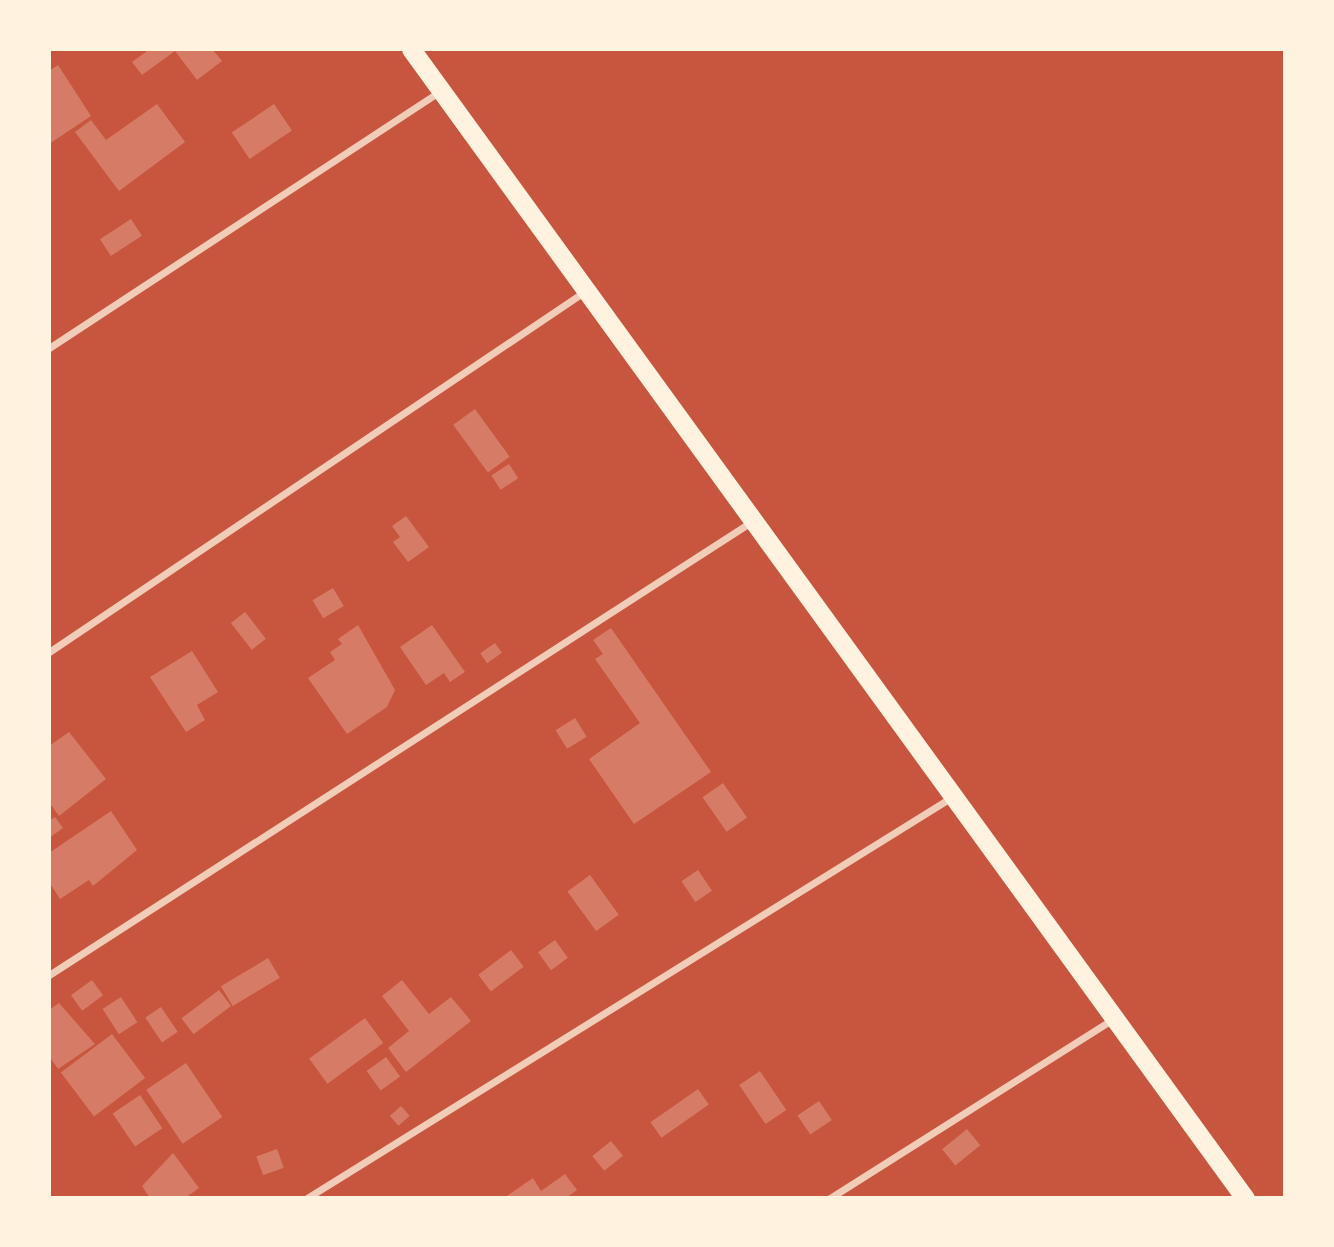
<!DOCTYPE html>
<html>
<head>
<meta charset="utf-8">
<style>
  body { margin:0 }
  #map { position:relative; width:1334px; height:1247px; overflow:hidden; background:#c8553d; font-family:"PT Sans Narrow",sans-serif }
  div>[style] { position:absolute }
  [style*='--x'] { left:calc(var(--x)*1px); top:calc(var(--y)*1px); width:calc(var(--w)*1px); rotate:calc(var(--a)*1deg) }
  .building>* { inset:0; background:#d67c66; transform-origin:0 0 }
  .minor>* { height:7px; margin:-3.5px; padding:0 3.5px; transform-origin:3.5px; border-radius:3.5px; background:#f1ccb7 }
  .trunk>* { height:19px; margin:-9.5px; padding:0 9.5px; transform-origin:9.5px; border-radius:9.5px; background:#fff3e0 }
  span { translate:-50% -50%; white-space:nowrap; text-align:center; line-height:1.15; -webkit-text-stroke:7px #fff3e0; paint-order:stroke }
  .frame { position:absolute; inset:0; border:51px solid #fff3e0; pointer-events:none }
</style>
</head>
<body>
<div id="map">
  <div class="building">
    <i style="clip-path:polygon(150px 49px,212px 49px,222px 61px,197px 80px,175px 51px,142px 75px,132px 62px)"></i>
    <i style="clip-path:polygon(58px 65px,91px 116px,49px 144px,49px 71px)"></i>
    <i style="clip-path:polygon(157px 104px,185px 142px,119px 191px,75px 132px,91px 120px,106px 140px)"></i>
    <i style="left:274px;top:104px;width:32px;height:51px;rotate:56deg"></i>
    <i style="left:131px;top:219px;width:20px;height:37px;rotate:57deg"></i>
    <i style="left:475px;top:409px;width:59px;height:27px;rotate:54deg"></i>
    <i style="left:509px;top:464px;width:17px;height:21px;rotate:57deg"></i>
    <i style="clip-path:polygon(406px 516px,429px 547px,408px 562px,393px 542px,400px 537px,392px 526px)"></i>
    <i style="left:333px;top:588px;width:21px;height:24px;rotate:59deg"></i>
    <i style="left:245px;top:612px;width:34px;height:18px;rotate:52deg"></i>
    <i style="clip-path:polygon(358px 625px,395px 690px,387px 707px,347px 734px,308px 678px,335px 660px,330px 652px,342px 644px,338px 639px)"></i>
    <i style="clip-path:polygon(432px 625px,465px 672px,450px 682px,444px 673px,426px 685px,400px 647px)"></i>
    <i style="clip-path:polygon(611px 628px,711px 772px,634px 824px,589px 759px,640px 723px,595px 659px,603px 654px,593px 640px)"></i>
    <i style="left:495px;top:643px;width:12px;height:18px;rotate:55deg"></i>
    <i style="clip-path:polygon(192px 651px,218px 692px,197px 705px,205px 720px,186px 732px,150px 677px)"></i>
    <i style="left:575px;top:718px;width:22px;height:23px;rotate:58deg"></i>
    <i style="clip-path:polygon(69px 732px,106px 779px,59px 816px,49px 802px,49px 746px)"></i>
    <i style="left:723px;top:783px;width:42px;height:25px;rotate:55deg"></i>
    <i style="clip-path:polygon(111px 811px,137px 850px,93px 886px,89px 880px,60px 899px,49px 882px,49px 853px)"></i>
    <i style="clip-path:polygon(55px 817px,63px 828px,49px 838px,49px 821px)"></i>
    <i style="left:698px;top:870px;width:25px;height:20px;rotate:56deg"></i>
    <i style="left:590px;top:875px;width:49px;height:28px;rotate:54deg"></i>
    <i style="left:555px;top:940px;width:22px;height:21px;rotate:54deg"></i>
    <i style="left:511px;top:950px;width:21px;height:41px;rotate:53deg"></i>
    <i style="left:268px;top:958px;width:23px;height:55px;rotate:59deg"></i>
    <i style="left:92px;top:980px;width:19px;height:26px;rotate:54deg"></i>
    <i style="clip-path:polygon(402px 980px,429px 1014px,451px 997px,471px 1021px,406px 1072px,388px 1048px,409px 1031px,382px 996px)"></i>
    <i style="left:219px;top:990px;width:20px;height:47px;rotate:53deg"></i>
    <i style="left:121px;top:997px;width:30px;height:22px;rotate:57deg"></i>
    <i style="clip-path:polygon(59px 1003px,95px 1044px,58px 1069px,49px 1056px,49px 1010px)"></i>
    <i style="left:161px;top:1007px;width:30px;height:19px;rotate:56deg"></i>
    <i style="left:365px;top:1018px;width:31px;height:69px;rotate:54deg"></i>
    <i style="left:112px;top:1034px;width:55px;height:64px;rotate:53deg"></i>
    <i style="left:386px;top:1057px;width:24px;height:24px;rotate:54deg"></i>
    <i style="left:186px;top:1063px;width:65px;height:48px;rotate:56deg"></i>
    <i style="left:760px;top:1071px;width:47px;height:25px;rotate:56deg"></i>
    <i style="left:698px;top:1089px;width:19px;height:58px;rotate:55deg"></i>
    <i style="left:140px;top:1095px;width:40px;height:33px;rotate:56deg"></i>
    <i style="left:819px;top:1101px;width:23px;height:26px;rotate:56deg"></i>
    <i style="left:401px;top:1106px;width:13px;height:15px;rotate:48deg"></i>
    <i style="left:967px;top:1129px;width:21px;height:32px;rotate:51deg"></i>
    <i style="left:611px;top:1141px;width:19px;height:24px;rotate:51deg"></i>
    <i style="left:277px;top:1149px;width:20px;height:22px;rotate:70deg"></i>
    <i style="clip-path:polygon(173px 1153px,199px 1188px,185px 1198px,150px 1198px,142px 1186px)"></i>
    <i style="clip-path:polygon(565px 1174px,577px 1190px,566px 1198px,504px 1198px,533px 1178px,541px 1191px)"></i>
  </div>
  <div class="minor">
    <i style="--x:49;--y:348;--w:468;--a:-33.3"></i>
    <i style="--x:49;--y:652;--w:645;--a:-33.94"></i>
    <i style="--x:49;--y:975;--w:835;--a:-32.83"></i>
    <i style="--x:307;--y:1198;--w:759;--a:-31.87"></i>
    <i style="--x:830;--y:1198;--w:333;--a:-32.3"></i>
  </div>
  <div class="trunk">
    <i style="--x:411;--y:49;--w:1420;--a:54.03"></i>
  </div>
  <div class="frame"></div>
</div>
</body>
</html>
